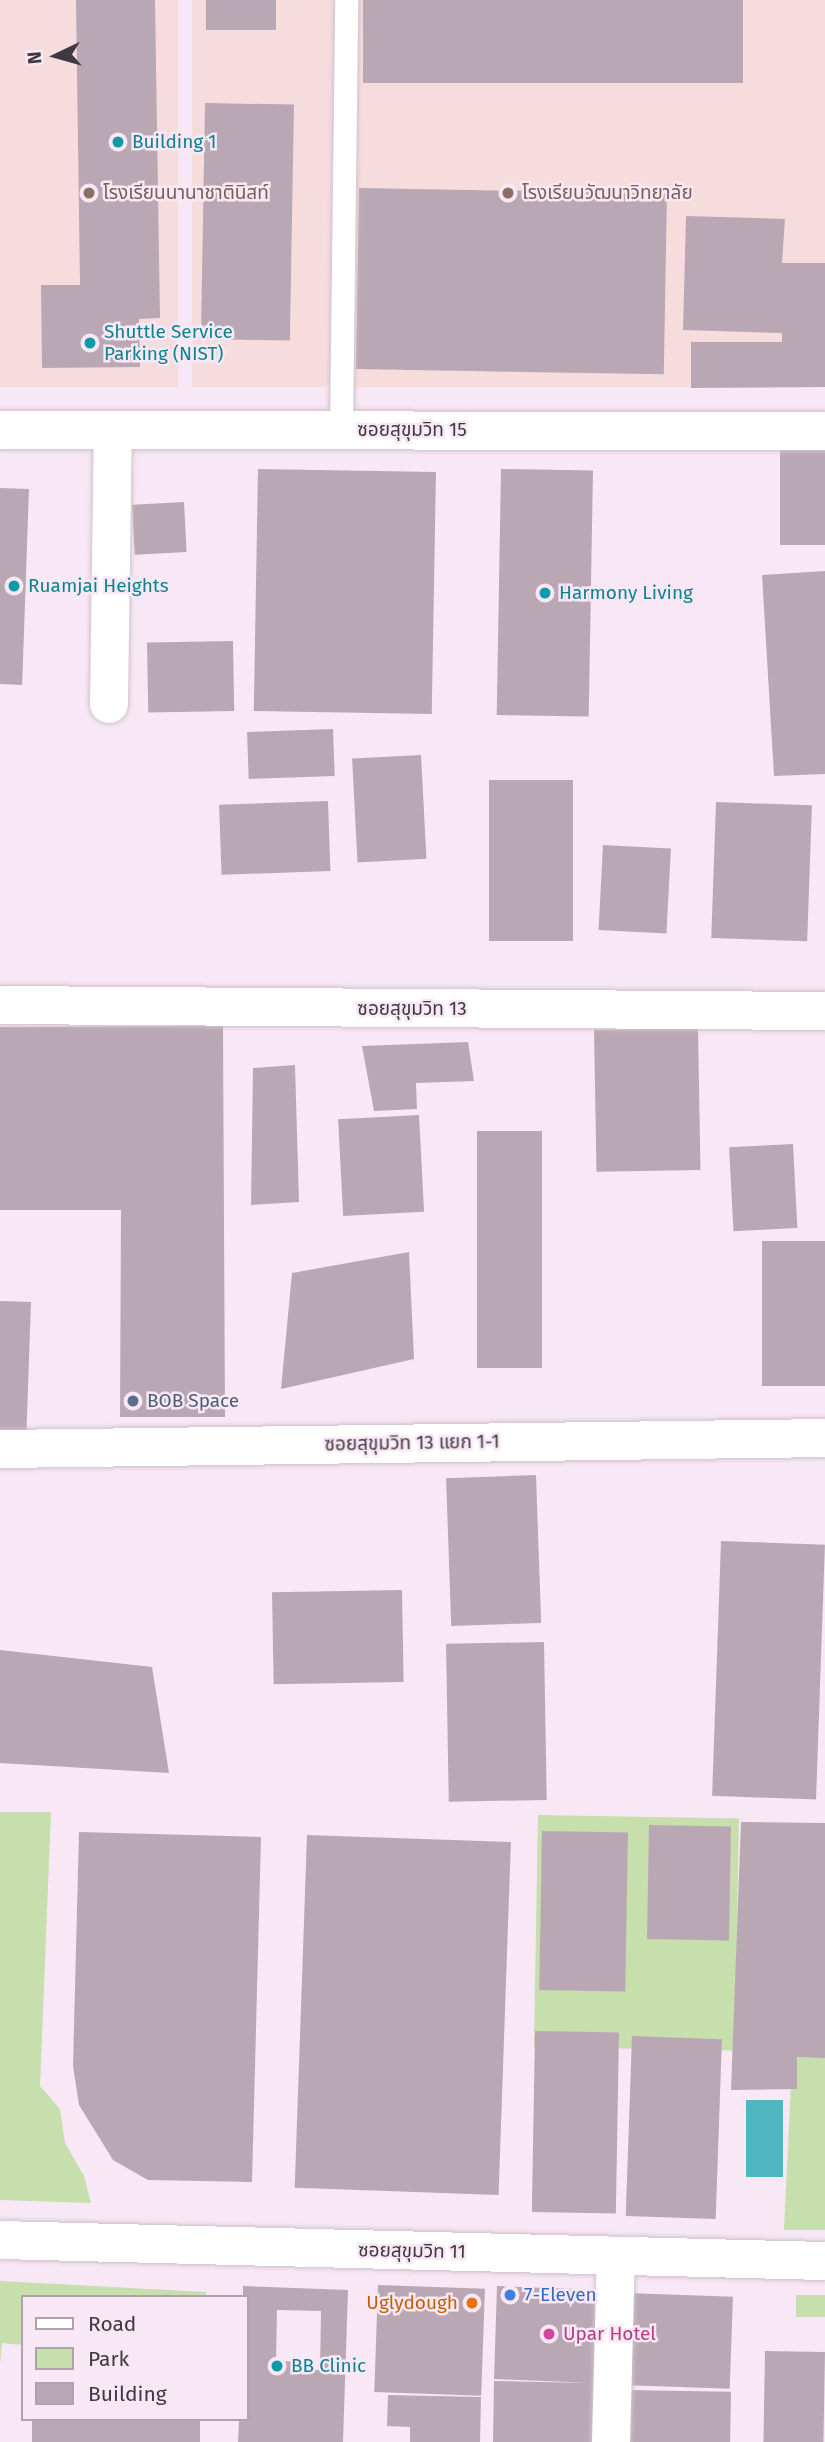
<!DOCTYPE html>
<html>
<head>
<meta charset="utf-8">
<style>
  body { margin:0 }
  #map { position:relative; width:825px; height:2442px; overflow:hidden; background:#f8e8f6; font-family:"Fira Sans","Noto Sans Thai",sans-serif }
  div>[style] { position:absolute }
  [style*='--x'] { left:calc(var(--x)*1px); top:calc(var(--y)*1px); width:calc(var(--w)*1px); rotate:calc(var(--a)*1deg) }
  .education>* { inset:0; background:#f7dcde; transform-origin:0 0 }
  .green>* { inset:0; background:#c7dead; transform-origin:0 0 }
  .water>* { inset:0; background:#4eb6c0; transform-origin:0 0 }
  .building>* { inset:0; background:#b9a8b4; transform-origin:0 0 }
  .roads { filter:drop-shadow(0 0 2px #d0c1ce) drop-shadow(0 0 2px #d0c1ce) }
  .lane>* { height:23px; margin:-11.5px; padding:0 11.5px; transform-origin:11.5px; border-radius:11.5px; background:#fff }
  .street>* { height:38px; margin:-19px; padding:0 19px; transform-origin:19px; border-radius:19px; background:#fff }
  .dots>* { width:19px; height:19px; translate:-50% -50%; box-sizing:border-box; border:4px solid #f8e8f6; border-radius:50% }
  span { translate:-50% -50%; white-space:nowrap; text-align:center; line-height:1.15; -webkit-text-stroke:5px #f8e8f6; paint-order:stroke }
  .culture-label { font-size:19px; color:#0d838f }
  .left { translate:0 -50%; text-align:left }
  .education-label { font-size:19px; color:#785e54 }
  .street-label { font-size:19px; color:#40393f }
  .service-label { font-size:19px; color:#4e5e75 }
  .shop-label { font-size:19px; color:#366cbe }
  .food-label { font-size:19px; color:#c56008 }
  .right { translate:-100% -50%; text-align:right }
  .hotel-label { font-size:19px; color:#b23c85 }
  .legend { position:absolute; left:21px; top:2295px; width:228px; height:126px; box-sizing:border-box; background:#f8e8f6; border:2px solid #aea2ad; margin:0; padding:9px 12px; list-style:none; font-size:21px; color:#40393f }
  .legend li { display:flex; align-items:center; gap:14px; height:35px }
  .legend b { width:35px; border:2px solid #aea2ad }
  .north { position:absolute; left:21px; top:21px; width:70px; height:70px; -webkit-text-stroke:5px #f8e8f6; paint-order:stroke; rotate:265deg; font-size:19px; font-weight:700; line-height:28px; text-align:center; color:#40393f }
  .north::after { content:''; display:block; margin:auto; width:24px; height:32px; background:#40393f; clip-path:polygon(50% 0,100% 100%,50% 72%,0 100%) }
</style>
</head>
<body>
<div id="map">
  <div class="education">
    <i style="left:0;top:0;width:178px;height:387px"></i>
    <i style="left:192px;top:0;width:633px;height:387px"></i>
  </div>
  <div class="green">
    <i style="clip-path:polygon(0 1812px,51px 1812px,40px 2086px,60px 2109px,65px 2143px,84px 2176px,91px 2203px,0 2200px)"></i>
    <i style="left:538px;top:1815px;width:201px;height:232px;rotate:1deg"></i>
    <i style="clip-path:polygon(793px 2041px,825px 2043px,825px 2230px,784px 2230px)"></i>
    <i style="clip-path:polygon(0 2281px,206px 2292px,206px 2297px,23px 2297px,23px 2345px,2px 2343px,0 2365px)"></i>
    <i style="left:796px;top:2295px;width:29px;height:22px"></i>
  </div>
  <div class="water">
    <i style="left:746px;top:2100px;width:37px;height:77px"></i>
  </div>
  <div class="building">
    <i style="clip-path:polygon(76px 0,155px 0,160px 318px,139px 319px,140px 367px,42px 368px,41px 285px,80px 285px)"></i>
    <i style="left:206px;top:0;width:70px;height:30px"></i>
    <i style="left:363px;top:0;width:380px;height:83px"></i>
    <i style="left:205px;top:103px;width:89px;height:236px;rotate:1deg"></i>
    <i style="left:359px;top:188px;width:308px;height:181px;rotate:1deg"></i>
    <i style="clip-path:polygon(686px 216px,785px 219px,782px 263px,825px 263px,825px 387px,691px 388px,691px 342px,782px 342px,782px 333px,683px 330px)"></i>
    <i style="left:825px;top:448px;width:97px;height:45px;rotate:90deg"></i>
    <i style="left:258px;top:469px;width:178px;height:242px;rotate:1deg"></i>
    <i style="left:501px;top:469px;width:92px;height:246px;rotate:1deg"></i>
    <i style="left:0;top:488px;width:29px;height:196px;rotate:2deg"></i>
    <i style="left:184px;top:502px;width:50px;height:52px;rotate:87deg"></i>
    <i style="clip-path:polygon(825px 571px,825px 774px,774px 776px,762px 575px)"></i>
    <i style="left:233px;top:641px;width:70px;height:86px;rotate:89deg"></i>
    <i style="left:333px;top:729px;width:47px;height:86px;rotate:88deg"></i>
    <i style="left:421px;top:755px;width:104px;height:69px;rotate:87deg"></i>
    <i style="left:489px;top:780px;width:84px;height:161px"></i>
    <i style="left:328px;top:801px;width:70px;height:109px;rotate:88deg"></i>
    <i style="left:716px;top:802px;width:96px;height:136px;rotate:2deg"></i>
    <i style="left:603px;top:845px;width:68px;height:85px;rotate:3deg"></i>
    <i style="clip-path:polygon(223px 1026px,225px 1417px,120px 1417px,121px 1210px,0 1210px,0 1027px)"></i>
    <i style="left:698px;top:1028px;width:142px;height:104px;rotate:89deg"></i>
    <i style="clip-path:polygon(468px 1042px,474px 1081px,416px 1083px,417px 1109px,374px 1111px,362px 1046px)"></i>
    <i style="clip-path:polygon(295px 1065px,299px 1202px,251px 1205px,253px 1068px)"></i>
    <i style="left:419px;top:1115px;width:97px;height:81px;rotate:87deg"></i>
    <i style="left:542px;top:1131px;width:237px;height:65px;rotate:90deg"></i>
    <i style="left:793px;top:1144px;width:84px;height:64px;rotate:87deg"></i>
    <i style="left:825px;top:1241px;width:145px;height:63px;rotate:90deg"></i>
    <i style="clip-path:polygon(409px 1252px,414px 1359px,281px 1389px,292px 1273px)"></i>
    <i style="left:0;top:1301px;width:31px;height:132px;rotate:2deg"></i>
    <i style="left:536px;top:1475px;width:148px;height:90px;rotate:88deg"></i>
    <i style="left:721px;top:1541px;width:104px;height:255px;rotate:2deg"></i>
    <i style="left:402px;top:1590px;width:92px;height:130px;rotate:89deg"></i>
    <i style="left:544px;top:1642px;width:158px;height:98px;rotate:89deg"></i>
    <i style="clip-path:polygon(0 1650px,152px 1667px,169px 1773px,0 1763px)"></i>
    <i style="clip-path:polygon(741px 1822px,825px 1823px,825px 2058px,797px 2057px,797px 2089px,731px 2090px)"></i>
    <i style="left:649px;top:1825px;width:82px;height:114px;rotate:1deg"></i>
    <i style="left:542px;top:1831px;width:86px;height:159px;rotate:1deg"></i>
    <i style="clip-path:polygon(79px 1832px,261px 1837px,252px 2182px,148px 2180px,113px 2160px,79px 2105px,73px 2066px)"></i>
    <i style="left:307px;top:1835px;width:204px;height:353px;rotate:2deg"></i>
    <i style="left:535px;top:2031px;width:84px;height:181px;rotate:1deg"></i>
    <i style="left:632px;top:2036px;width:90px;height:180px;rotate:2deg"></i>
    <i style="left:378px;top:2285px;width:107px;height:107px;rotate:2deg"></i>
    <i style="clip-path:polygon(evenodd,243px 2286px,348px 2290px,343px 2442px,238px 2442px,239px 2419px,247px 2419px,247px 2297px,243px 2297px,243px 2286px,277px 2310px,321px 2311px,320px 2370px,307px 2370px,307px 2362px,276px 2361px,277px 2310px)"></i>
    <i style="clip-path:polygon(497px 2286px,604px 2290px,599px 2442px,493px 2442px,494px 2381px,591px 2383px,494px 2379px)"></i>
    <i style="left:626px;top:2293px;width:107px;height:92px;rotate:2deg"></i>
    <i style="left:765px;top:2351px;width:60px;height:91px;rotate:1deg"></i>
    <i style="left:625px;top:2390px;width:106px;height:52px;rotate:1deg"></i>
    <i style="clip-path:polygon(388px 2395px,481px 2397px,480px 2442px,410px 2442px,410px 2427px,387px 2426px)"></i>
    <i style="left:32px;top:2419px;width:168px;height:23px"></i>
  </div>
  <div class="roads">
    <div class="lane">
      <i style="--x:341;--y:430;--w:430;--a:-89.3"></i>
    </div>
    <div class="street">
      <i style="--x:0;--y:430;--w:825;--a:0.07"></i>
      <i style="--x:109;--y:704;--w:274;--a:-89.2"></i>
      <i style="--x:0;--y:1005;--w:825;--a:0.42"></i>
      <i style="--x:0;--y:1449;--w:825;--a:-0.76"></i>
      <i style="--x:0;--y:2240;--w:825;--a:1.46"></i>
      <i style="--x:611;--y:2442;--w:186;--a:-88.5"></i>
    </div>
  </div>
  <div class="dots">
    <i style="left:118px;top:142px;background:#0f9aa8"></i>
    <i style="left:89px;top:193px;background:#8d6e63"></i>
    <i style="left:508px;top:193px;background:#8d6e63"></i>
    <i style="left:90px;top:343px;background:#0f9aa8"></i>
    <i style="left:14px;top:586px;background:#0f9aa8"></i>
    <i style="left:545px;top:593px;background:#0f9aa8"></i>
    <i style="left:133px;top:1401px;background:#5c6f8a"></i>
    <i style="left:510px;top:2295px;background:#3f7fe0"></i>
    <i style="left:472px;top:2303px;background:#e8710a"></i>
    <i style="left:549px;top:2334px;background:#d1479c"></i>
    <i style="left:277px;top:2366px;background:#0f9aa8"></i>
  </div>
  <div class="culture-label">
    <span class="left" style="left:132px;top:142px">Building 1</span>
    <span class="left" style="left:104px;top:343px">Shuttle Service<br>Parking (NIST)</span>
    <span class="left" style="left:28px;top:586px">Ruamjai Heights</span>
    <span class="left" style="left:559px;top:593px">Harmony Living</span>
    <span class="left" style="left:291px;top:2366px">BB Clinic</span>
  </div>
  <div class="education-label">
    <span class="left" style="left:103px;top:193px">โรงเรียนนานาชาตินิสท์</span>
    <span class="left" style="left:522px;top:193px">โรงเรียนวัฒนาวิทยาลัย</span>
  </div>
  <div class="street-label">
    <span style="left:412px;top:430px">ซอยสุขุมวิท 15</span>
    <span style="left:412px;top:1009px">ซอยสุขุมวิท 13</span>
    <span style="left:412px;top:1443px;rotate:-1deg">ซอยสุขุมวิท 13 แยก 1-1</span>
    <span style="left:412px;top:2251px;rotate:1deg">ซอยสุขุมวิท 11</span>
  </div>
  <div class="service-label">
    <span class="left" style="left:147px;top:1401px">BOB Space</span>
  </div>
  <div class="shop-label">
    <span class="left" style="left:524px;top:2295px">7-Eleven</span>
  </div>
  <div class="food-label">
    <span class="right" style="left:458px;top:2303px">Uglydough</span>
  </div>
  <div class="hotel-label">
    <span class="left" style="left:563px;top:2334px">Upar Hotel</span>
  </div>
  <ul class="legend">
  <li><b style="height:9px;background:#fff"></b>Road</li>
  <li><b style="height:19px;background:#c7dead"></b>Park</li>
  <li><b style="height:19px;background:#b9a8b4"></b>Building</li>
  </ul>
  <div class="north">N</div>
</div>
</body>
</html>
